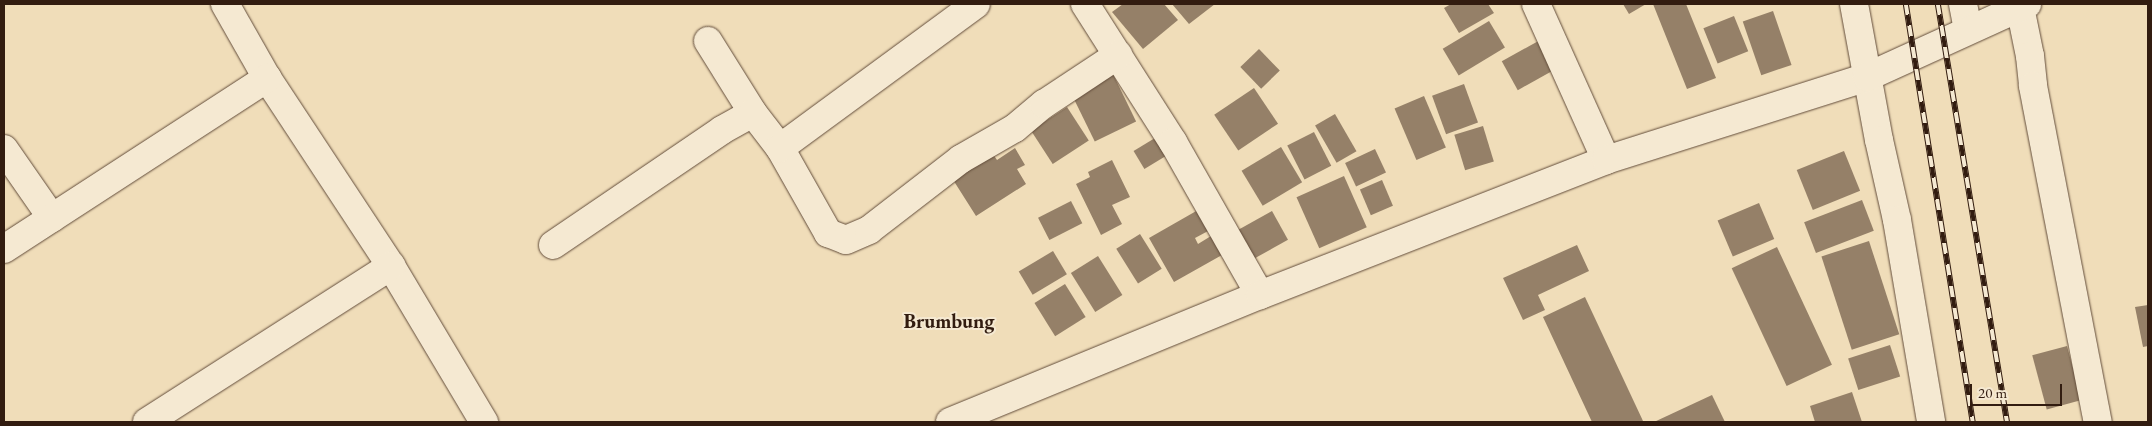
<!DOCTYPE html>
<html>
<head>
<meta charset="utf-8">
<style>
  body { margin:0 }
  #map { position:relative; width:2152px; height:426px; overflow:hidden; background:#f0ddb9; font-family:"EB Garamond",serif }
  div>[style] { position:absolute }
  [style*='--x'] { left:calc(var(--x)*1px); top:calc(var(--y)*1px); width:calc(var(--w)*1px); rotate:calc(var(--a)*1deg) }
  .building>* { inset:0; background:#958068; transform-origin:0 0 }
  .roads { filter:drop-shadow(0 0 1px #624c3a) drop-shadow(0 0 1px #624c3a) }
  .street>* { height:28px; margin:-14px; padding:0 14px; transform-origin:14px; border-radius:14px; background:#f5e9d2 }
  .secondary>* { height:28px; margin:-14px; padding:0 14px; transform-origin:14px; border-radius:14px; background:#f5e9d2 }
  .rail>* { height:5.5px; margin-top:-2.75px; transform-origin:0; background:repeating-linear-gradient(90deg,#f5e9d2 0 11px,#321c10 0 22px); box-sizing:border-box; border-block:1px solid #321c10 }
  span { translate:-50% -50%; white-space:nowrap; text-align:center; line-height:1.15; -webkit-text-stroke:4px #f5e9d2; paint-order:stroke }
  .quarter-label { font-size:20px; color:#321c10; font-weight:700 }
  .frame { position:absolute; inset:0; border:5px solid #321c10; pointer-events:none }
  .scale { position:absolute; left:1970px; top:384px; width:92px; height:22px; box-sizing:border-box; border:2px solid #321c10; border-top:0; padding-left:6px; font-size:15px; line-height:18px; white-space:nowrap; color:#321c10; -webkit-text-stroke:4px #f5e9d2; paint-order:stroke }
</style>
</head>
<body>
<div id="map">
  <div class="building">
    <i style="clip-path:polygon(1123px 4px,1164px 4px,1178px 20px,1143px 49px,1112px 12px)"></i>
    <i style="clip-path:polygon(1172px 4px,1215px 4px,1189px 24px)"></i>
    <i style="clip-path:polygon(1451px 4px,1488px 4px,1494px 13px,1459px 33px,1444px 8px)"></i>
    <i style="clip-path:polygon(1623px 4px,1646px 4px,1629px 14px)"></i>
    <i style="clip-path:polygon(1653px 4px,1686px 4px,1716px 78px,1687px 89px)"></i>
    <i style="left:1773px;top:11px;width:57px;height:32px;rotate:71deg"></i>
    <i style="left:1734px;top:16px;width:38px;height:33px;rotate:68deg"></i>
    <i style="left:1489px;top:21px;width:31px;height:54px;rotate:59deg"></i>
    <i style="left:1542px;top:39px;width:33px;height:46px;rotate:61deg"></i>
    <i style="left:1259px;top:49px;width:30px;height:26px;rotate:46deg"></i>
    <i style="left:1112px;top:72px;width:55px;height:46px;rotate:64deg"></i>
    <i style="left:1464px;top:84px;width:41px;height:34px;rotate:70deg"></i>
    <i style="left:1254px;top:88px;width:43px;height:48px;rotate:56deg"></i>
    <i style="left:1424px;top:96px;width:56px;height:32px;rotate:67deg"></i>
    <i style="left:1067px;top:107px;width:40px;height:43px;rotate:57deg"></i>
    <i style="left:1335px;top:114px;width:43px;height:23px;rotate:60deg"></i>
    <i style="left:1483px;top:126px;width:37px;height:30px;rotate:73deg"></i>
    <i style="left:1314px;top:132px;width:38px;height:30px;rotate:63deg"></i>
    <i style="left:1155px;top:138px;width:21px;height:25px;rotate:59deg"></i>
    <i style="left:1281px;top:147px;width:41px;height:46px;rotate:59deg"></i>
    <i style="clip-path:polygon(1015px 148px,1025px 165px,1017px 169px,1026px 184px,976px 216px,950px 175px,990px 150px,997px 160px)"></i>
    <i style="left:1375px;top:149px;width:26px;height:33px;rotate:65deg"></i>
    <i style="left:1844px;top:151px;width:43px;height:51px;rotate:68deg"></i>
    <i style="clip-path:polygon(1112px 160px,1130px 197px,1112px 205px,1122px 224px,1101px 235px,1076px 184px,1090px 177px,1088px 172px)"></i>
    <i style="left:1344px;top:176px;width:56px;height:52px;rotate:66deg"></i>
    <i style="left:1382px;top:180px;width:28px;height:24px;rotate:67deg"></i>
    <i style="left:1862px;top:200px;width:33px;height:62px;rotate:69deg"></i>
    <i style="left:1071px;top:201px;width:25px;height:37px;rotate:63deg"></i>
    <i style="left:1759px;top:203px;width:39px;height:45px;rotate:67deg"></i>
    <i style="clip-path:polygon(1198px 210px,1210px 230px,1195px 238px,1198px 244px,1211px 236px,1222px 255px,1174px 282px,1149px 238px)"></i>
    <i style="left:1272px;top:211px;width:33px;height:41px;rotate:61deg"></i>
    <i style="left:1140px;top:234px;width:41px;height:28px;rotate:58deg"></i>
    <i style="left:1869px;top:241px;width:98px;height:50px;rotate:72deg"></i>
    <i style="clip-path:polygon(1577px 245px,1589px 271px,1538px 295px,1545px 310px,1523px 320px,1503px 278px)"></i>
    <i style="left:1777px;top:247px;width:130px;height:50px;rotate:65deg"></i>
    <i style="left:1053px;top:251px;width:27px;height:40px;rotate:59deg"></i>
    <i style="left:1098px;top:256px;width:46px;height:32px;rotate:58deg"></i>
    <i style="left:1065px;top:284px;width:39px;height:36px;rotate:58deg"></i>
    <i style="clip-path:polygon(1585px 297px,1643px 421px,1640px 422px,1592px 422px,1543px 317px)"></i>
    <i style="clip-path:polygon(2148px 305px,2148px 346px,2143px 347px,2135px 307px)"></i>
    <i style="left:1890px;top:345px;width:33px;height:44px;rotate:72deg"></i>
    <i style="left:2067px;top:346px;width:56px;height:36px;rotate:75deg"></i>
    <i style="clip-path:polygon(1852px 392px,1862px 422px,1815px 422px,1810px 406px)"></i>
    <i style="clip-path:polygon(1712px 395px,1725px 422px,1654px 422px)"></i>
  </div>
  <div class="roads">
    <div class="street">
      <i style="--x:225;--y:4;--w:85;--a:60.4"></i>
      <i style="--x:267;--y:78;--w:225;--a:56.6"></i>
      <i style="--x:391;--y:266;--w:182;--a:59.2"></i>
      <i style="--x:1085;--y:4;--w:164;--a:57.5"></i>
      <i style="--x:1173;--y:142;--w:176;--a:60.4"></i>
      <i style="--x:1536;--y:4;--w:171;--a:65.8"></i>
      <i style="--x:1854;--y:4;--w:138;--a:79.6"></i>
      <i style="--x:1879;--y:140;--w:82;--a:77.3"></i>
      <i style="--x:1897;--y:220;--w:205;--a:80.4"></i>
      <i style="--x:1963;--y:4;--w:26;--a:79"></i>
      <i style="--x:2020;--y:7;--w:50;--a:78.5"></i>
      <i style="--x:2030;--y:56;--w:30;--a:84"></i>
      <i style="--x:2033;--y:86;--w:342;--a:79.1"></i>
      <i style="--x:708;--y:41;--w:85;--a:58"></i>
      <i style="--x:780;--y:148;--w:98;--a:60.5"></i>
      <i style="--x:828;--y:233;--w:19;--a:21"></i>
      <i style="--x:846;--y:240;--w:25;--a:-23"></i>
      <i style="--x:869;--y:230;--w:116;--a:-37.7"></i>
      <i style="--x:961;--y:159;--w:62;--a:-29.9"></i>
      <i style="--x:1015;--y:128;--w:38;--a:-40"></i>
      <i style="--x:1044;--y:104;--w:89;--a:-33.5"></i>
      <i style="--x:4;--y:149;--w:84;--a:55.2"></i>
      <i style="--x:553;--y:245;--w:204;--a:-34.2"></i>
      <i style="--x:722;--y:130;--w:35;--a:-29"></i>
      <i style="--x:753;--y:113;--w:44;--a:52.4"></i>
      <i style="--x:780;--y:148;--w:243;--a:-36.3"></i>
      <i style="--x:4;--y:249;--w:314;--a:-33"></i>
      <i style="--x:147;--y:422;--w:290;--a:-32.6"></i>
    </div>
    <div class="secondary">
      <i style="--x:950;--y:422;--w:335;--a:-22.3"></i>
      <i style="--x:1260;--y:295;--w:371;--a:-21.3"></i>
      <i style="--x:1606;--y:160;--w:274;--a:-17.6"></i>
      <i style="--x:1867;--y:77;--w:176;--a:-24.5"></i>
    </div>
  </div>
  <div class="rail">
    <i style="--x:1906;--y:4;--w:423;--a:80.9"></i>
    <i style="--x:1938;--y:4;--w:424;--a:80.6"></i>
  </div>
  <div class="quarter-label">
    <span style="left:949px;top:321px">Brumbung</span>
  </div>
  <div class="frame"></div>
  <div class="scale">20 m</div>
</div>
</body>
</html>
